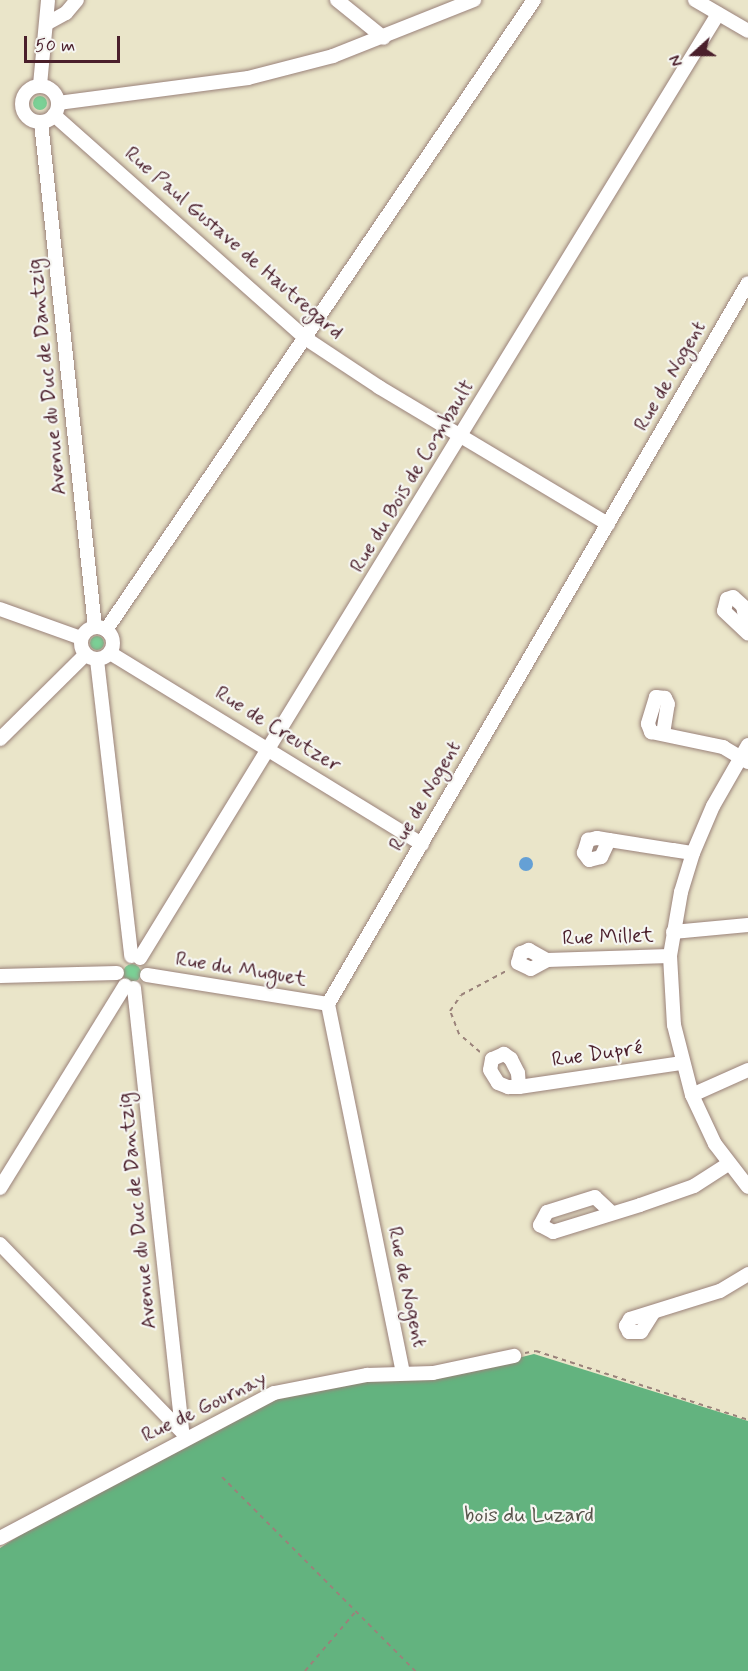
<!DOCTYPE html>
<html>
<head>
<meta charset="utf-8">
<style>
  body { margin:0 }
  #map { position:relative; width:748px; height:1671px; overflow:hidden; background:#eae5c9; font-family:Mynerve,sans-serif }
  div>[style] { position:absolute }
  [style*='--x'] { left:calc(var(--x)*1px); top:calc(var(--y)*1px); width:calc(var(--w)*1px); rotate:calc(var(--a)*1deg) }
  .green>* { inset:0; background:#7ad196 }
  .round { border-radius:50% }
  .forest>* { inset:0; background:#63b37f }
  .water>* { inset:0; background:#65a0d5 }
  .path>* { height:2px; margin-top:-1px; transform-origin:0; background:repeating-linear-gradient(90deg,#9a827a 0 4.5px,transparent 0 9px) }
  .roads { filter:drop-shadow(0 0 2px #9a827a) drop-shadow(0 0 2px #9a827a) }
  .minor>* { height:14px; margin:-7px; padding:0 7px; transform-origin:7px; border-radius:7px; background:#fff }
  .minor>.ring { margin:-7px; padding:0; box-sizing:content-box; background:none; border:14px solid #fff; border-radius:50% }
  span { translate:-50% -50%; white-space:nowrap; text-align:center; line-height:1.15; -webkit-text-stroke:4.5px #f6f6f2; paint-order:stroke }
  .street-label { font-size:21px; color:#4a1f2b }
  .park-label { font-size:21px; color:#58544b }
  .north { position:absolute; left:664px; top:24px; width:60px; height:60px; -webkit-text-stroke:4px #f6f6f2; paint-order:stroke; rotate:249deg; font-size:16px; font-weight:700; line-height:24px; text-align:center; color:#4a1f2b }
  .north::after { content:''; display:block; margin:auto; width:21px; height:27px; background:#4a1f2b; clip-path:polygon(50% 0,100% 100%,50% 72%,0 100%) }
  .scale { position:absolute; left:24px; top:36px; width:96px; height:27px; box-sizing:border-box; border:3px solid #4a1f2b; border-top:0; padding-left:8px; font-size:18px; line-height:21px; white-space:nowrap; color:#4a1f2b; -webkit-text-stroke:4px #f6f6f2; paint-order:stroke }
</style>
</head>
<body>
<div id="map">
  <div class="green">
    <i class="round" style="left:33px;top:96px;width:14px;height:14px"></i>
    <i class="round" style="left:90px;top:636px;width:14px;height:14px"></i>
    <i class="round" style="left:123px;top:964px;width:18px;height:18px"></i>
  </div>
  <div class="forest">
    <i style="clip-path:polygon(534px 1354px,748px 1421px,748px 1671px,0 1671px,0 1548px,39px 1523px,279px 1396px,374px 1378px,429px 1380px)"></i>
  </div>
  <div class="water">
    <i class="round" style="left:519px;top:857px;width:14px;height:14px"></i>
  </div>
  <div class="path">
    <i style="--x:480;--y:1052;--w:28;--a:-139"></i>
    <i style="--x:459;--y:1034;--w:25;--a:-111"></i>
    <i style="--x:450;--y:1011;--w:19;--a:-55"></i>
    <i style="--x:461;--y:995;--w:53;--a:-28"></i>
    <i style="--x:525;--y:1353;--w:11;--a:-10"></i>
    <i style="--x:536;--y:1351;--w:223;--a:18"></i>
    <i style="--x:222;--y:1477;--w:274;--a:45.1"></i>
    <i style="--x:305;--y:1671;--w:79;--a:-49.6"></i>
  </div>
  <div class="roads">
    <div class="minor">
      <i style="--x:337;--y:0;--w:60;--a:39"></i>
      <i style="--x:695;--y:0;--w:61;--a:30.3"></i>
      <i style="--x:46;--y:24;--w:23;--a:-29"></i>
      <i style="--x:66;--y:13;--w:17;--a:-50"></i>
      <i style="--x:40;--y:85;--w:85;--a:-84.6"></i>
      <i class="ring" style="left:22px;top:86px;width:22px;height:22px"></i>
      <i style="--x:58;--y:103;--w:192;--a:-7.5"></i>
      <i style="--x:248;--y:78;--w:88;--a:-14.5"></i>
      <i style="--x:333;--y:56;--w:152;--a:-21.7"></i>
      <i style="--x:54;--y:115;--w:336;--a:41.6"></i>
      <i style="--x:305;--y:338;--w:89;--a:33.5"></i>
      <i style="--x:379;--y:387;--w:267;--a:30.9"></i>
      <i style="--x:41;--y:122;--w:508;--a:83.9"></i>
      <i style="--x:0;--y:609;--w:86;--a:19.7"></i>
      <i class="ring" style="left:81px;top:627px;width:18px;height:18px"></i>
      <i style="--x:106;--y:630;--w:762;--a:-55.81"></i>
      <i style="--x:748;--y:632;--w:26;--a:-101"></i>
      <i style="--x:743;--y:606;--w:13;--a:-138"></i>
      <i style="--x:733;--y:597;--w:6;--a:162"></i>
      <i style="--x:727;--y:599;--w:12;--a:104"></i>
      <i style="--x:724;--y:611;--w:33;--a:43"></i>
      <i style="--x:110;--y:653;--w:366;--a:31.5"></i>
      <i style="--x:97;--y:660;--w:298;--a:83.4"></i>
      <i style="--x:663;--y:734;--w:30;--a:-81"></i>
      <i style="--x:668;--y:704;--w:7;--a:-117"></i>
      <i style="--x:665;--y:698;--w:9;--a:-174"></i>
      <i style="--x:656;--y:697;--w:28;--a:107"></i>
      <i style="--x:648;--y:724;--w:9;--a:69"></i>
      <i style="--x:651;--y:732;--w:74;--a:11.8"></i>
      <i style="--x:723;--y:747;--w:29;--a:31"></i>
      <i style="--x:0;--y:739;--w:120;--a:-44.7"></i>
      <i style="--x:748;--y:745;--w:70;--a:119.8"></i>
      <i style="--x:713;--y:806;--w:51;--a:113.1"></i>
      <i style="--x:693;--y:853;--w:41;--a:107.1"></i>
      <i style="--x:681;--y:892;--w:65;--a:99.8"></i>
      <i style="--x:670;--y:956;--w:69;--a:86.7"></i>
      <i style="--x:674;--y:1025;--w:72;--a:75.6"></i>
      <i style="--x:692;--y:1095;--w:54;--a:64.9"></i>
      <i style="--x:715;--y:1144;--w:54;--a:52.5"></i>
      <i style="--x:609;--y:840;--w:19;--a:115"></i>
      <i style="--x:601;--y:857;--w:12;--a:166"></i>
      <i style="--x:589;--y:860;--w:9;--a:-126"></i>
      <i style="--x:584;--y:853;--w:14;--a:-73"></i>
      <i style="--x:588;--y:840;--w:9;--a:-13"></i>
      <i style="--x:597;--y:838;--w:12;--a:9"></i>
      <i style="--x:609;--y:840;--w:65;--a:8.9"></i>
      <i style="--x:673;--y:850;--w:20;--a:9"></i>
      <i style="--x:673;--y:932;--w:75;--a:-5.3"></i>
      <i style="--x:140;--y:958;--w:1107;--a:-58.52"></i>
      <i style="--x:547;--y:960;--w:21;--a:-151"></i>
      <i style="--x:529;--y:950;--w:9;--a:159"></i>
      <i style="--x:521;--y:953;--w:10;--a:107"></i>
      <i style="--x:518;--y:963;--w:14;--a:25"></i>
      <i style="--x:531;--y:969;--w:18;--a:-29"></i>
      <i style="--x:547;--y:960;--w:123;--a:-1.9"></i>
      <i style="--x:147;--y:975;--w:183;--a:9.1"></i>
      <i style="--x:0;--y:976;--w:117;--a:-1.5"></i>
      <i style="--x:134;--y:988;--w:445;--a:83.8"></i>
      <i style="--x:519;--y:1087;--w:14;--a:-94"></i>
      <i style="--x:518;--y:1073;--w:16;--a:-117"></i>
      <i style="--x:511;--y:1059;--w:9;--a:-144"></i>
      <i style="--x:504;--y:1054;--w:13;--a:157"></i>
      <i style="--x:492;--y:1059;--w:11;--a:100"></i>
      <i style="--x:490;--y:1070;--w:15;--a:58"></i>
      <i style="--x:498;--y:1083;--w:11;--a:22"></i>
      <i style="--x:508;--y:1087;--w:11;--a:0"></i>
      <i style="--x:519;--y:1087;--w:165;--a:-8.4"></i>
      <i style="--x:692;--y:1095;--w:61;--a:-24.1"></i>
      <i style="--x:0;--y:1188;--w:238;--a:-58.3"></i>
      <i style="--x:612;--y:1213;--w:23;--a:-137"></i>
      <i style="--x:595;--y:1197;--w:50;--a:162.6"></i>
      <i style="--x:547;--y:1212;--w:15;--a:118"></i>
      <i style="--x:540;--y:1225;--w:15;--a:28"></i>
      <i style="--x:553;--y:1232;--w:91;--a:-17.2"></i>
      <i style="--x:640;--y:1205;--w:57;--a:-19.4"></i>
      <i style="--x:694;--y:1186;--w:40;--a:-32.9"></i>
      <i style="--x:0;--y:1244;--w:263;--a:45.9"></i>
      <i style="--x:653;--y:1313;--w:22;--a:122"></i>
      <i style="--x:641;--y:1332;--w:12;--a:180"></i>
      <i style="--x:629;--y:1332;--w:7;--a:-117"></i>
      <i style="--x:626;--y:1326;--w:8;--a:-60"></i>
      <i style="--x:630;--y:1319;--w:94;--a:-17.3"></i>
      <i style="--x:720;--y:1291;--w:33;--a:-31"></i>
      <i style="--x:403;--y:1373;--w:377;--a:-101.5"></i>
      <i style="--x:328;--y:1004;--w:834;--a:-59.78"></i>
      <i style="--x:0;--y:1538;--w:310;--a:-27.9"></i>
      <i style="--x:274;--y:1393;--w:95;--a:-11"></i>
      <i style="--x:367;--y:1375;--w:66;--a:-1.7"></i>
      <i style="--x:433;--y:1373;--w:83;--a:-11.9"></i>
    </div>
  </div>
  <div class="street-label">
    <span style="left:234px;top:243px;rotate:41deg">Rue Paul Gustave de Hautregard</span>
    <span style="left:670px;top:376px;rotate:-60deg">Rue de Nogent</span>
    <span style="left:47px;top:377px;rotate:-96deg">Avenue du Duc de Dantzig</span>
    <span style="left:412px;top:476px;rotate:-59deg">Rue du Bois de Combault</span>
    <span style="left:278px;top:729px;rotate:32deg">Rue de Creutzer</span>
    <span style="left:425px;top:796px;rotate:-60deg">Rue de Nogent</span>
    <span style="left:608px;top:937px;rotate:-2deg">Rue Millet</span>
    <span style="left:241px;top:969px;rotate:9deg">Rue du Muguet</span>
    <span style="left:597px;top:1054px;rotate:-8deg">Rue Dupré</span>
    <span style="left:137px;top:1211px;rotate:-96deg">Avenue du Duc de Dantzig</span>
    <span style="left:407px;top:1287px;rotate:78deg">Rue de Nogent</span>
    <span style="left:204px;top:1407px;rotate:-26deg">Rue de Gournay</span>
  </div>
  <div class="park-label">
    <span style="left:529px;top:1515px">bois du Luzard</span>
  </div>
  <div class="north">N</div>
  <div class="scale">50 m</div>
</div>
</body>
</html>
